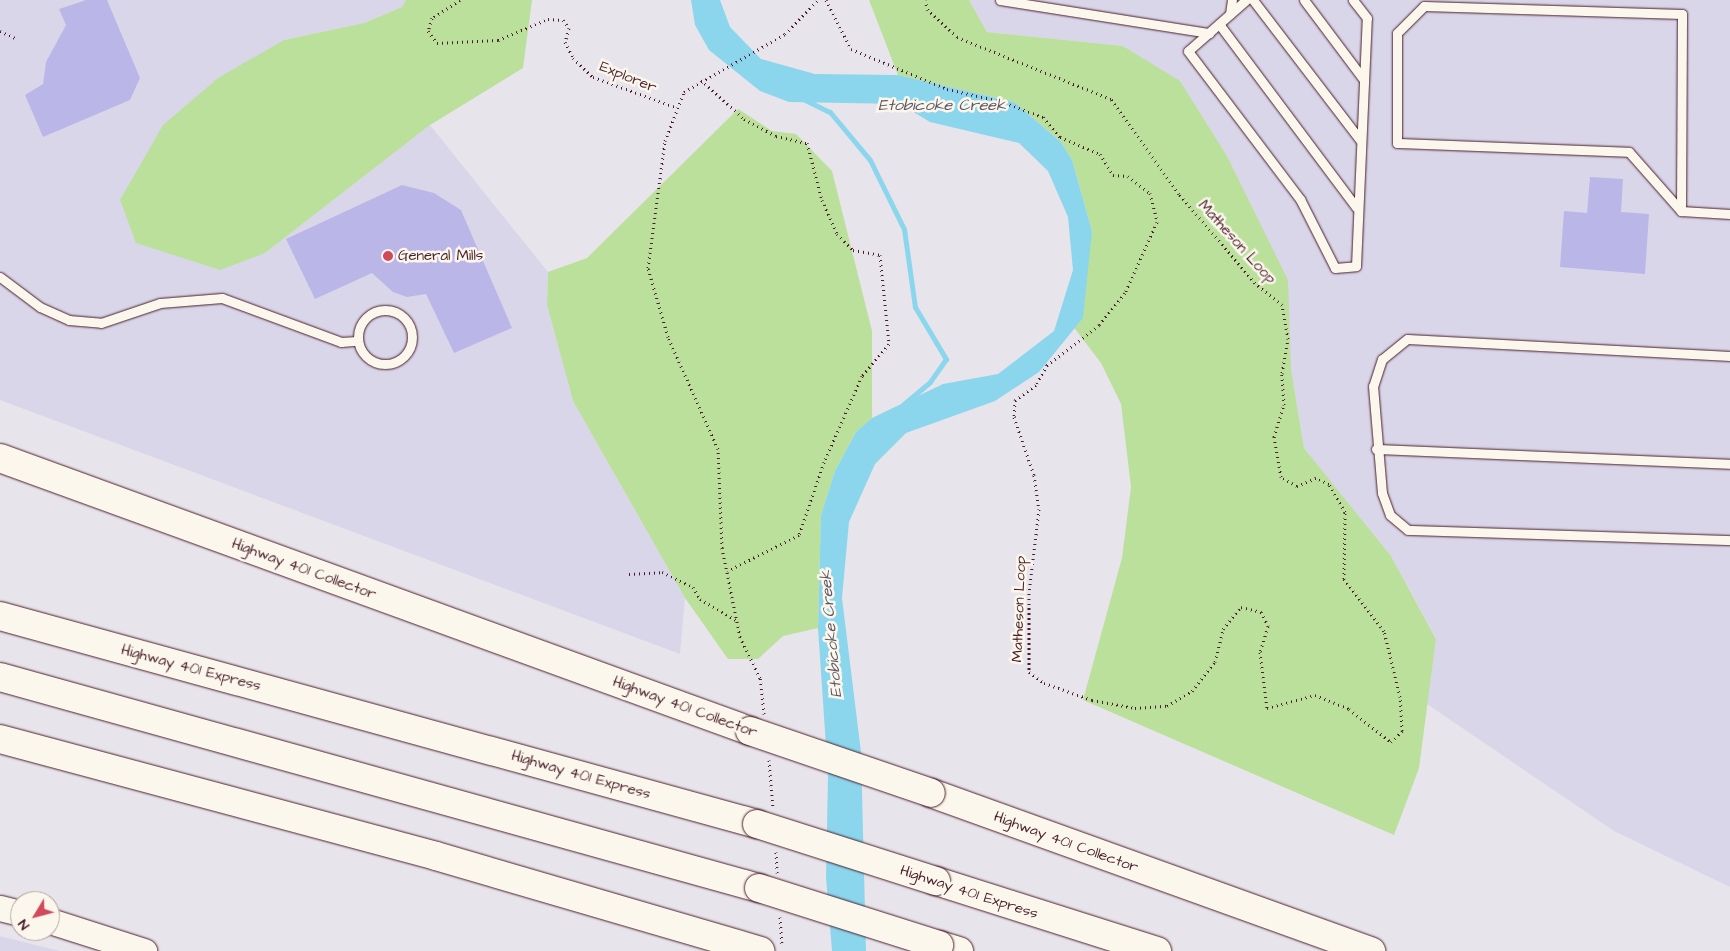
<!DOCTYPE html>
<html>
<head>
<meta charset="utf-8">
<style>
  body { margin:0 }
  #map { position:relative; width:1730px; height:951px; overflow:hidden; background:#e8e4eb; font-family:"Architects Daughter",sans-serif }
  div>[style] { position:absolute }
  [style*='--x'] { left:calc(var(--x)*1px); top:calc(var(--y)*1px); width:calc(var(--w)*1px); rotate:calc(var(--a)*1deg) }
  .built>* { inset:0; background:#dad6ea }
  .green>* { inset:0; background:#bae09b }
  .water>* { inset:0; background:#8cd6ed }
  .stream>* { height:5px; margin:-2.5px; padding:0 2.5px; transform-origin:2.5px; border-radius:2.5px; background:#8cd6ed }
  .building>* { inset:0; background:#bbb6e8 }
  .path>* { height:3px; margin-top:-1.5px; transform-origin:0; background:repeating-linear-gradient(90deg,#4a1f2b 0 1px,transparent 0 5px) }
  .roads { filter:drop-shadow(0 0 1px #4a1f2b) drop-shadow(0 0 1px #4a1f2b) }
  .lane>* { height:9px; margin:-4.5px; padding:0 4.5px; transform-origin:4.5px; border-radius:4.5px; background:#fbf7ec }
  .lane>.ring { margin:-4.5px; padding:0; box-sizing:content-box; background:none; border:9px solid #fbf7ec; border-radius:50% }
  .secondary>* { height:25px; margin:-12.5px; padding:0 12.5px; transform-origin:12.5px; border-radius:12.5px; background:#fbf7ec }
  .highway>* { height:28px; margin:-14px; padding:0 14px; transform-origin:14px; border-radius:14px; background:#fbf7ec }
  .bridges { filter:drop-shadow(0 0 1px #4a1f2b) drop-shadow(0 0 1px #4a1f2b) }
  .highway-bridge>* { height:28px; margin:-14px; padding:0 14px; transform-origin:14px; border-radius:14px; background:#fbf7ec }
  .dots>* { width:14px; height:14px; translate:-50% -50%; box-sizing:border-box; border:2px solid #fbf7ec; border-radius:50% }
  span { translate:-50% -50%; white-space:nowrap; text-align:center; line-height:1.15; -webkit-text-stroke:5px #fbf7ec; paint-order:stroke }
  .street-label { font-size:15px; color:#4a1f2b }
  .poi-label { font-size:15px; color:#4a1f2b }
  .left { translate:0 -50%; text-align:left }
  .water-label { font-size:16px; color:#5e5665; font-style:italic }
  .north { position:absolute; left:10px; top:891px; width:50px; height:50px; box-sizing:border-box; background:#fbf7ec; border:1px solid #b4a19f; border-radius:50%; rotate:233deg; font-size:14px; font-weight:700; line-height:20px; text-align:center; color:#4a1f2b }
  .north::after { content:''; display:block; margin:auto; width:18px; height:22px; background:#d1495b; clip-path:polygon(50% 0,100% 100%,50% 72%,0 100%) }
</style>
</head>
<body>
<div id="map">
  <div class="built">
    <i style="clip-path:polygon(0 0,406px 0,402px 7px,364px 23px,284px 40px,265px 253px,430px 125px,548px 272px,547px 305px,573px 401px,685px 598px,680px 654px,0 400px)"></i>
    <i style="clip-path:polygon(969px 0,1730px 0,1730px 887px,1614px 831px,1427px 704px,1436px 638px,1391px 556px,1304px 448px,1291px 369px,1227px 156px,1180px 82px,1123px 46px,987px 32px)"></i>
    <i style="clip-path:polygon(0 936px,60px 951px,0 951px)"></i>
  </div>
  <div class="green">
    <i style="clip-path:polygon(406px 0,532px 0,523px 68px,430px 125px,265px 253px,220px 270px,136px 243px,120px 200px,163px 125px,218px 78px,284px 40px,364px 23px,402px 7px)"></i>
    <i style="clip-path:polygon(869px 0,969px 0,987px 32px,1123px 46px,1180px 81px,1227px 156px,1288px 280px,1291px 369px,1304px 448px,1391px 556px,1436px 639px,1419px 768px,1394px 835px,1083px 700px,1122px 558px,1131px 487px,1121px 404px,1101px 363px,1066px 317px,1092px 231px,1072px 160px,1061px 142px,1014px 102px,898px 75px)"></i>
    <i style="clip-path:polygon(738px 109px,772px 131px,796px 134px,832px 171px,872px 331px,872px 418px,856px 432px,835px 471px,821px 515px,818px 628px,783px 636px,758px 659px,728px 659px,685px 598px,573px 401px,547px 305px,548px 272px,587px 258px)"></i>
  </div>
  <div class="water">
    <i style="clip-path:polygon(691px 0,720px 0,730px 27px,761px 59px,815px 74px,898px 75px,1014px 102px,1061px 142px,1072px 160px,1092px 231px,1083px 318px,1039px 372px,995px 401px,906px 433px,875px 464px,849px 522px,842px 598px,861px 752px,866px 951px,832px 951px,826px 877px,828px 776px,818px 628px,821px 515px,835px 471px,856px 432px,872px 418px,943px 384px,998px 374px,1054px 331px,1073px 270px,1068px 217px,1048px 171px,1019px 143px,930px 122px,900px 104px,789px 102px,760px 91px,709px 50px,695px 25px)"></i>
  </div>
  <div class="stream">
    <i style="--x:803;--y:99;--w:30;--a:26"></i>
    <i style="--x:830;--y:112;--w:62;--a:50.2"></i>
    <i style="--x:870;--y:160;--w:77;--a:63.8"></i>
    <i style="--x:904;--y:229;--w:79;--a:82"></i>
    <i style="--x:915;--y:307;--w:61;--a:59.2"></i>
    <i style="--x:946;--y:359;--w:28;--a:125"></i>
    <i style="--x:930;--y:382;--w:35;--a:140"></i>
  </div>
  <div class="building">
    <i style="clip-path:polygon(86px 0,107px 0,140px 78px,130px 100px,43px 137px,25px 95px,43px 84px,46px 62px,66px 25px,59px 9px)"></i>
    <i style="clip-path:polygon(1590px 177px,1623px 179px,1621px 212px,1649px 214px,1645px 274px,1560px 267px,1564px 211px,1587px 213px)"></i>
    <i style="clip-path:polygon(402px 185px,434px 193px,461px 210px,512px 328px,454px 353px,426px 294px,407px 297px,393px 292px,372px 273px,315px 299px,286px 239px)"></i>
  </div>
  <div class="path">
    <i style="--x:460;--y:0;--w:33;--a:147"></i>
    <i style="--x:432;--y:18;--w:14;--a:107"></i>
    <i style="--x:428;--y:31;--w:15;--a:53"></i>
    <i style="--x:437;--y:43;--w:61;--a:-2.8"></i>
    <i style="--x:498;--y:40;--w:54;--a:-22.8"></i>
    <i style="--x:548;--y:19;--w:15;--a:4"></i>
    <i style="--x:563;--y:20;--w:10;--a:53"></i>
    <i style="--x:569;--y:28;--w:15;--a:106"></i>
    <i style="--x:565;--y:42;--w:18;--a:63"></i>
    <i style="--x:573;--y:58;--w:28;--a:44"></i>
    <i style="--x:593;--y:77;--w:87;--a:20.1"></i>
    <i style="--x:826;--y:0;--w:55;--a:63"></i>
    <i style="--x:851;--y:49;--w:104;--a:22.6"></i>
    <i style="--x:947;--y:89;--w:54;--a:12.8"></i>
    <i style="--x:1000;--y:101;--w:46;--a:20.4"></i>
    <i style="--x:1043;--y:117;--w:26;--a:50"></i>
    <i style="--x:1060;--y:137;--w:43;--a:23"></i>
    <i style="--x:1100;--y:154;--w:25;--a:58"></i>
    <i style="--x:1113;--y:175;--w:15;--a:4"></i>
    <i style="--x:1128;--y:176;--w:28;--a:38"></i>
    <i style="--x:1150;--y:193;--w:30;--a:76"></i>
    <i style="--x:1157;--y:222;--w:78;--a:114.3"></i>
    <i style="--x:1125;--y:293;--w:41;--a:129.1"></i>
    <i style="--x:1099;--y:325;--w:66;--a:142.4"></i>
    <i style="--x:1047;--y:365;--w:23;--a:119"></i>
    <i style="--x:1036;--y:385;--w:26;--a:144"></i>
    <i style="--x:1015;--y:400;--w:17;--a:93"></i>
    <i style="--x:1014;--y:417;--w:61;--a:71"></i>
    <i style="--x:1034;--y:475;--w:34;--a:82"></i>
    <i style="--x:1039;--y:509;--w:85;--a:96.8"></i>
    <i style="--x:1029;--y:593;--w:79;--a:90"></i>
    <i style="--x:1029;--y:672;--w:19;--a:36"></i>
    <i style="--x:1044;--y:683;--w:51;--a:19.5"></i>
    <i style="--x:1092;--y:700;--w:44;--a:10.5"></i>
    <i style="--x:1135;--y:708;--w:32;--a:-4"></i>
    <i style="--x:1167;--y:706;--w:29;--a:-31"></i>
    <i style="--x:1192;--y:691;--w:37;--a:-52"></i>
    <i style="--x:1215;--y:662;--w:34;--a:-76"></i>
    <i style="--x:1223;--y:629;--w:28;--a:-51"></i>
    <i style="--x:1241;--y:607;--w:21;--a:14"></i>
    <i style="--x:1261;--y:612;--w:16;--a:63"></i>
    <i style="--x:1268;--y:626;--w:27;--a:107"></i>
    <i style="--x:1260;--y:652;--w:56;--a:82.9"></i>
    <i style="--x:1267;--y:708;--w:50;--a:-15.2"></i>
    <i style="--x:1315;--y:695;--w:37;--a:22"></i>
    <i style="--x:1349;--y:709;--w:53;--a:38.2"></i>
    <i style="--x:1391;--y:742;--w:16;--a:-45"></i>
    <i style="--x:1402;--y:731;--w:34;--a:-93"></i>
    <i style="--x:1400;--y:697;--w:68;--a:-103.6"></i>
    <i style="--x:1384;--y:631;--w:66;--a:-127.6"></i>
    <i style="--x:1344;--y:579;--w:67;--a:-89.1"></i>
    <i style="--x:1345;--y:512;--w:32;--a:-120"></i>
    <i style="--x:1329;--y:484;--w:14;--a:-155"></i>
    <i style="--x:1316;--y:478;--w:21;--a:157"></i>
    <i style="--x:1297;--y:486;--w:18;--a:-151"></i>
    <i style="--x:1281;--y:477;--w:41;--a:-99.9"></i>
    <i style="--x:1274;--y:437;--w:34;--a:-73"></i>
    <i style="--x:1284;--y:405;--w:32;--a:-94"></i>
    <i style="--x:1282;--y:373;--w:35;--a:-80"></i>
    <i style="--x:1288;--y:339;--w:35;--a:-100"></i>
    <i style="--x:1282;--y:305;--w:35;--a:-141"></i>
    <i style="--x:1255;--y:283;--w:117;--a:-130.5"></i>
    <i style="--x:1179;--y:194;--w:117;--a:-125.6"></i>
    <i style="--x:1111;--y:99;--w:166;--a:-158.1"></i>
    <i style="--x:957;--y:37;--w:40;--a:-137"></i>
    <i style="--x:928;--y:10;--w:10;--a:-107"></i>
    <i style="--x:0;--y:31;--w:17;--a:25"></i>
    <i style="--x:701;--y:80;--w:58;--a:42.2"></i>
    <i style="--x:744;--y:119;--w:36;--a:28"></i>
    <i style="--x:776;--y:136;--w:32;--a:13"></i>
    <i style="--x:807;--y:143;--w:59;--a:75.3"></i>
    <i style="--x:822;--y:200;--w:37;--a:66"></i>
    <i style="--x:837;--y:234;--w:23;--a:45"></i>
    <i style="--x:853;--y:250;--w:27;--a:10"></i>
    <i style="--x:880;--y:255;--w:89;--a:84.2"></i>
    <i style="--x:889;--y:344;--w:42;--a:130.2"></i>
    <i style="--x:862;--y:376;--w:94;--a:113.8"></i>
    <i style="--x:824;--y:462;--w:77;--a:108.9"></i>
    <i style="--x:799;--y:535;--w:80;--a:153.4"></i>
    <i style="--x:629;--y:574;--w:33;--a:-3"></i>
    <i style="--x:662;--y:572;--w:34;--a:26"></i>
    <i style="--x:693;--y:587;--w:14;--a:60"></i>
    <i style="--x:700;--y:599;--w:42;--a:30.3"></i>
    <i style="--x:764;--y:714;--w:36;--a:-96"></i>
    <i style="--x:760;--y:678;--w:46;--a:-116"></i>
    <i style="--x:740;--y:637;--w:91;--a:-101.4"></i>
    <i style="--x:722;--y:548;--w:99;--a:-92.3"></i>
    <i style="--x:718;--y:449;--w:123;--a:-114.1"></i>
    <i style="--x:668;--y:337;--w:72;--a:-106.2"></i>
    <i style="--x:648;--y:268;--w:128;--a:-82.4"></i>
    <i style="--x:665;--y:141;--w:53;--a:-68.8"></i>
    <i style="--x:684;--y:92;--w:116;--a:-29.9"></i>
    <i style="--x:785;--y:34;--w:47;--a:-45.9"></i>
    <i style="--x:769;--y:760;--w:49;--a:85.3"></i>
    <i style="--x:776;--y:852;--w:21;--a:87"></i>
    <i style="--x:780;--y:917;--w:29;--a:86"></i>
  </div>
  <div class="roads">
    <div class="lane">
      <i style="--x:1000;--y:0;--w:212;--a:9"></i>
      <i style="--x:1246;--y:0;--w:77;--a:138.7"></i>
      <i style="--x:1188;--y:51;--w:186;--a:52.9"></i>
      <i style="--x:1300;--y:199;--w:77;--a:63.1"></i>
      <i style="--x:1335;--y:268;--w:21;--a:-5"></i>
      <i style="--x:1356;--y:266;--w:248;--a:-87.5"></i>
      <i style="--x:1367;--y:18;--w:23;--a:-128"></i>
      <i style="--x:1253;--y:0;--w:176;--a:52.6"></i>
      <i style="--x:1304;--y:0;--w:100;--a:53.1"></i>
      <i style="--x:1230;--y:14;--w:14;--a:-82"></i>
      <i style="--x:1219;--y:24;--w:229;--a:53.2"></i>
      <i style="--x:1681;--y:211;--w:197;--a:-89.7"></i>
      <i style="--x:1682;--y:14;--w:258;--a:-178.2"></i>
      <i style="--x:1424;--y:6;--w:38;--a:135"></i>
      <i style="--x:1397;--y:33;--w:110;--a:90"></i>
      <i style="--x:1397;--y:143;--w:232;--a:2.2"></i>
      <i style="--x:1629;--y:152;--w:79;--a:48.6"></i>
      <i style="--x:1681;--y:211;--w:49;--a:3.5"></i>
      <i style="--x:0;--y:277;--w:50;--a:36.9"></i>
      <i style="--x:40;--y:307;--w:32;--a:24"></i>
      <i style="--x:69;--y:320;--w:32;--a:5"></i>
      <i style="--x:101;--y:323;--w:62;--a:-18.7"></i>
      <i style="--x:160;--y:303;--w:62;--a:-4.6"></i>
      <i style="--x:222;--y:298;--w:127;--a:20.3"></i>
      <i style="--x:341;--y:342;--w:16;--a:-4"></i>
      <i class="ring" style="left:358px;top:310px;width:45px;height:45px"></i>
      <i style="--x:1730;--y:356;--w:323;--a:-177"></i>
      <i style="--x:1407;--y:339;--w:32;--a:141"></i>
      <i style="--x:1382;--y:359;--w:28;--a:108"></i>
      <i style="--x:1373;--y:386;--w:107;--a:85.2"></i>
      <i style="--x:1382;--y:493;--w:23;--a:70"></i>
      <i style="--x:1390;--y:515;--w:23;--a:40"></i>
      <i style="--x:1408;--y:530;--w:322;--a:1.8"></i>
      <i style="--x:1376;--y:449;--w:354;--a:2.4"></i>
    </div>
    <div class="secondary">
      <i style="--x:0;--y:908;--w:21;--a:14"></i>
      <i style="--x:50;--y:921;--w:99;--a:17.7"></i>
    </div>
    <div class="highway">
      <i style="--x:0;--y:458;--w:798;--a:20"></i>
      <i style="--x:0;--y:616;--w:785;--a:15.36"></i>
      <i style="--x:0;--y:677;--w:788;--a:15.54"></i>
      <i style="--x:0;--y:739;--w:451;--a:15"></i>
      <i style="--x:436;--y:856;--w:338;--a:16.3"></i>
      <i style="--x:931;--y:793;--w:468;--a:19.8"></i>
      <i style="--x:936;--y:881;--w:232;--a:17.6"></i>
      <i style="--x:939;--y:945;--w:21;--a:17"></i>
    </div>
  </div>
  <div class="bridges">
    <div class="highway-bridge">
      <i style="--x:750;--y:731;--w:191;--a:18.9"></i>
      <i style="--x:757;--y:824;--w:188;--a:17.7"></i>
      <i style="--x:759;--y:888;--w:189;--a:17.6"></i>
    </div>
  </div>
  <div class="dots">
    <i style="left:388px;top:256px;background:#d1495b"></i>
  </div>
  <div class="street-label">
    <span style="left:628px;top:77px;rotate:22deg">Explorer</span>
    <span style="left:1237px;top:242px;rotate:48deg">Matheson Loop</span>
    <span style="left:304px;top:569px;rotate:20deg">Highway 401 Collector</span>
    <span style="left:1019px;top:609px;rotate:-88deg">Matheson Loop</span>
    <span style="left:191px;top:668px;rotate:15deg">Highway 401 Express</span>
    <span style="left:685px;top:707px;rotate:20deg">Highway 401 Collector</span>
    <span style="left:581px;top:775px;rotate:16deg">Highway 401 Express</span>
    <span style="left:1066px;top:842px;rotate:20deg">Highway 401 Collector</span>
    <span style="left:969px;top:892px;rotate:18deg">Highway 401 Express</span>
  </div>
  <div class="poi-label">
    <span class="left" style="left:398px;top:256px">General Mills</span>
  </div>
  <div class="water-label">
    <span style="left:942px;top:105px">Etobicoke Creek</span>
    <span style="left:831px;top:634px;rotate:-95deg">Etobicoke Creek</span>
  </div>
  <div class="north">N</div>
</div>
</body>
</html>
